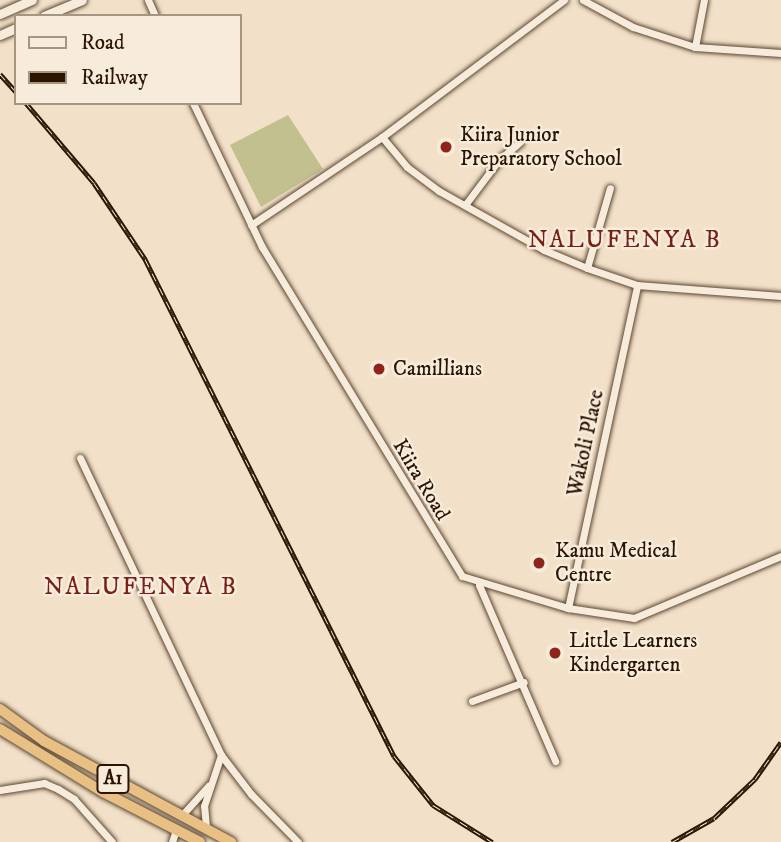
<!DOCTYPE html>
<html>
<head>
<meta charset="utf-8">
<style>
  body { margin:0 }
  #map { position:relative; width:781px; height:842px; overflow:hidden; background:#f2e0c8; font-family:"IM FELL DW Pica",serif }
  div>[style] { position:absolute }
  [style*='--x'] { left:calc(var(--x)*1px); top:calc(var(--y)*1px); width:calc(var(--w)*1px); rotate:calc(var(--a)*1deg) }
  .green>* { inset:0; background:#c3c090 }
  .roads { filter:drop-shadow(0 0 2px #5d4732) drop-shadow(0 0 2px #5d4732) }
  .minor>* { height:7px; margin:-3.5px; padding:0 3.5px; transform-origin:3.5px; border-radius:3.5px; background:#f7ebdb }
  .tertiary>* { height:9px; margin:-4.5px; padding:0 4.5px; transform-origin:4.5px; border-radius:4.5px; background:#f7ebdb }
  .trunk>* { height:10px; margin:-5px; padding:0 5px; transform-origin:5px; border-radius:5px; background:#e9c084 }
  .rail>* { height:5px; margin-top:-2.5px; transform-origin:0; background:repeating-linear-gradient(90deg,#f7ebdb 0 8px,#2b1400 0 16px); box-sizing:border-box; border-block:2px solid #2b1400 }
  .dots>* { width:19px; height:19px; translate:-50% -50%; box-sizing:border-box; border:4px solid #f7ebdb; border-radius:50% }
  span { translate:-50% -50%; white-space:nowrap; text-align:center; line-height:1.15; -webkit-text-stroke:5px #f7ebdb; paint-order:stroke }
  .shield-label span { padding:2px 5px; background:#f7ebdb; border:2px solid; border-radius:5px; -webkit-text-stroke-width:0 }
  .shield-label { font-size:19px; color:#2b1400; font-weight:700 }
  .poi-label { font-size:21px; color:#2b1400 }
  .left { translate:0 -50%; text-align:left }
  .street-label { font-size:21px; color:#2b1400 }
  .quarter-label { font-size:24px; color:#7a1f14; letter-spacing:2px }
  .legend { position:absolute; left:14px; top:14px; width:228px; height:91px; box-sizing:border-box; background:#f7ebdb; border:2px solid #a59583; margin:0; padding:9px 12px; list-style:none; font-size:21px; color:#2b1400 }
  .legend li { display:flex; align-items:center; gap:14px; height:35px }
  .legend b { width:35px; border:2px solid #a59583 }
</style>
</head>
<body>
<div id="map">
  <div class="green">
    <i style="clip-path:polygon(288px 115px,323px 169px,261px 207px,230px 145px)"></i>
  </div>
  <div class="roads">
    <div class="minor">
      <i style="--x:148;--y:0;--w:17;--a:66"></i>
      <i style="--x:583;--y:0;--w:57;--a:28.4"></i>
      <i style="--x:633;--y:27;--w:65;--a:17.9"></i>
      <i style="--x:695;--y:47;--w:86;--a:4"></i>
      <i style="--x:695;--y:47;--w:48;--a:-79.2"></i>
      <i style="--x:193;--y:103;--w:160;--a:64.4"></i>
      <i style="--x:262;--y:247;--w:385;--a:58.7"></i>
      <i style="--x:462;--y:576;--w:111;--a:16.8"></i>
      <i style="--x:568;--y:608;--w:67;--a:8.6"></i>
      <i style="--x:634;--y:618;--w:160;--a:-22.9"></i>
      <i style="--x:382;--y:137;--w:39;--a:50"></i>
      <i style="--x:407;--y:167;--w:40;--a:37"></i>
      <i style="--x:439;--y:191;--w:120;--a:29.3"></i>
      <i style="--x:544;--y:250;--w:47;--a:22.7"></i>
      <i style="--x:587;--y:268;--w:53;--a:18.8"></i>
      <i style="--x:637;--y:285;--w:144;--a:4.4"></i>
      <i style="--x:465;--y:205;--w:55;--a:-53.1"></i>
      <i style="--x:498;--y:161;--w:29;--a:-41"></i>
      <i style="--x:251;--y:225;--w:158;--a:-33.9"></i>
      <i style="--x:382;--y:137;--w:228;--a:-37"></i>
      <i style="--x:587;--y:268;--w:83;--a:-74"></i>
      <i style="--x:80;--y:458;--w:329;--a:64.6"></i>
      <i style="--x:221;--y:755;--w:49;--a:52.4"></i>
      <i style="--x:251;--y:794;--w:67;--a:45.6"></i>
      <i style="--x:479;--y:585;--w:192;--a:66.6"></i>
      <i style="--x:568;--y:608;--w:330;--a:-77.9"></i>
      <i style="--x:472;--y:701;--w:55;--a:-20.1"></i>
      <i style="--x:0;--y:790;--w:45;--a:-9"></i>
      <i style="--x:44;--y:783;--w:15;--a:23"></i>
      <i style="--x:58;--y:789;--w:19;--a:32"></i>
      <i style="--x:74;--y:799;--w:57;--a:48.5"></i>
      <i style="--x:183;--y:814;--w:38;--a:-48"></i>
      <i style="--x:206;--y:827;--w:21;--a:-95"></i>
      <i style="--x:204;--y:806;--w:54;--a:-71.6"></i>
      <i style="--x:172;--y:842;--w:13;--a:-72"></i>
    </div>
    <div class="tertiary">
      <i style="--x:0;--y:14;--w:35;--a:-24"></i>
      <i style="--x:44;--y:16;--w:41;--a:-22.8"></i>
      <i style="--x:0;--y:35;--w:17;--a:-24"></i>
    </div>
    <div class="trunk">
      <i style="--x:0;--y:709;--w:54;--a:36"></i>
      <i style="--x:44;--y:741;--w:213;--a:28.4"></i>
      <i style="--x:0;--y:729;--w:121;--a:31.5"></i>
      <i style="--x:103;--y:792;--w:109;--a:27.3"></i>
    </div>
  </div>
  <div class="rail">
    <i style="--x:0;--y:74;--w:24;--a:48"></i>
    <i style="--x:26;--y:103;--w:105;--a:49.6"></i>
    <i style="--x:94;--y:183;--w:92;--a:56.1"></i>
    <i style="--x:145;--y:259;--w:556;--a:63.39"></i>
    <i style="--x:394;--y:756;--w:63;--a:51.5"></i>
    <i style="--x:433;--y:805;--w:70;--a:32.1"></i>
    <i style="--x:672;--y:842;--w:48;--a:-29.7"></i>
    <i style="--x:714;--y:818;--w:57;--a:-43.6"></i>
    <i style="--x:755;--y:779;--w:45;--a:-54.9"></i>
  </div>
  <div class="dots">
    <i style="left:446px;top:147px;background:#8f2418"></i>
    <i style="left:379px;top:369px;background:#8f2418"></i>
    <i style="left:539px;top:563px;background:#8f2418"></i>
    <i style="left:555px;top:653px;background:#8f2418"></i>
  </div>
  <div class="shield-label">
    <span style="left:113px;top:779px">A1</span>
  </div>
  <div class="poi-label">
    <span class="left" style="left:460px;top:147px">Kiira Junior<br>Preparatory School</span>
    <span class="left" style="left:393px;top:369px">Camillians</span>
    <span class="left" style="left:555px;top:563px">Kamu Medical<br>Centre</span>
    <span class="left" style="left:569px;top:653px">Little Learners<br>Kindergarten</span>
  </div>
  <div class="street-label">
    <span style="left:586px;top:443px;rotate:-78deg">Wakoli Place</span>
    <span style="left:421px;top:480px;rotate:59deg">Kiira Road</span>
  </div>
  <div class="quarter-label">
    <span style="left:625px;top:241px">NALUFENYA B</span>
    <span style="left:141px;top:588px">NALUFENYA B</span>
  </div>
  <ul class="legend">
  <li><b style="height:9px;background:#f7ebdb"></b>Road</li>
  <li><b style="height:9px;background:#2b1400"></b>Railway</li>
  </ul>
</div>
</body>
</html>
